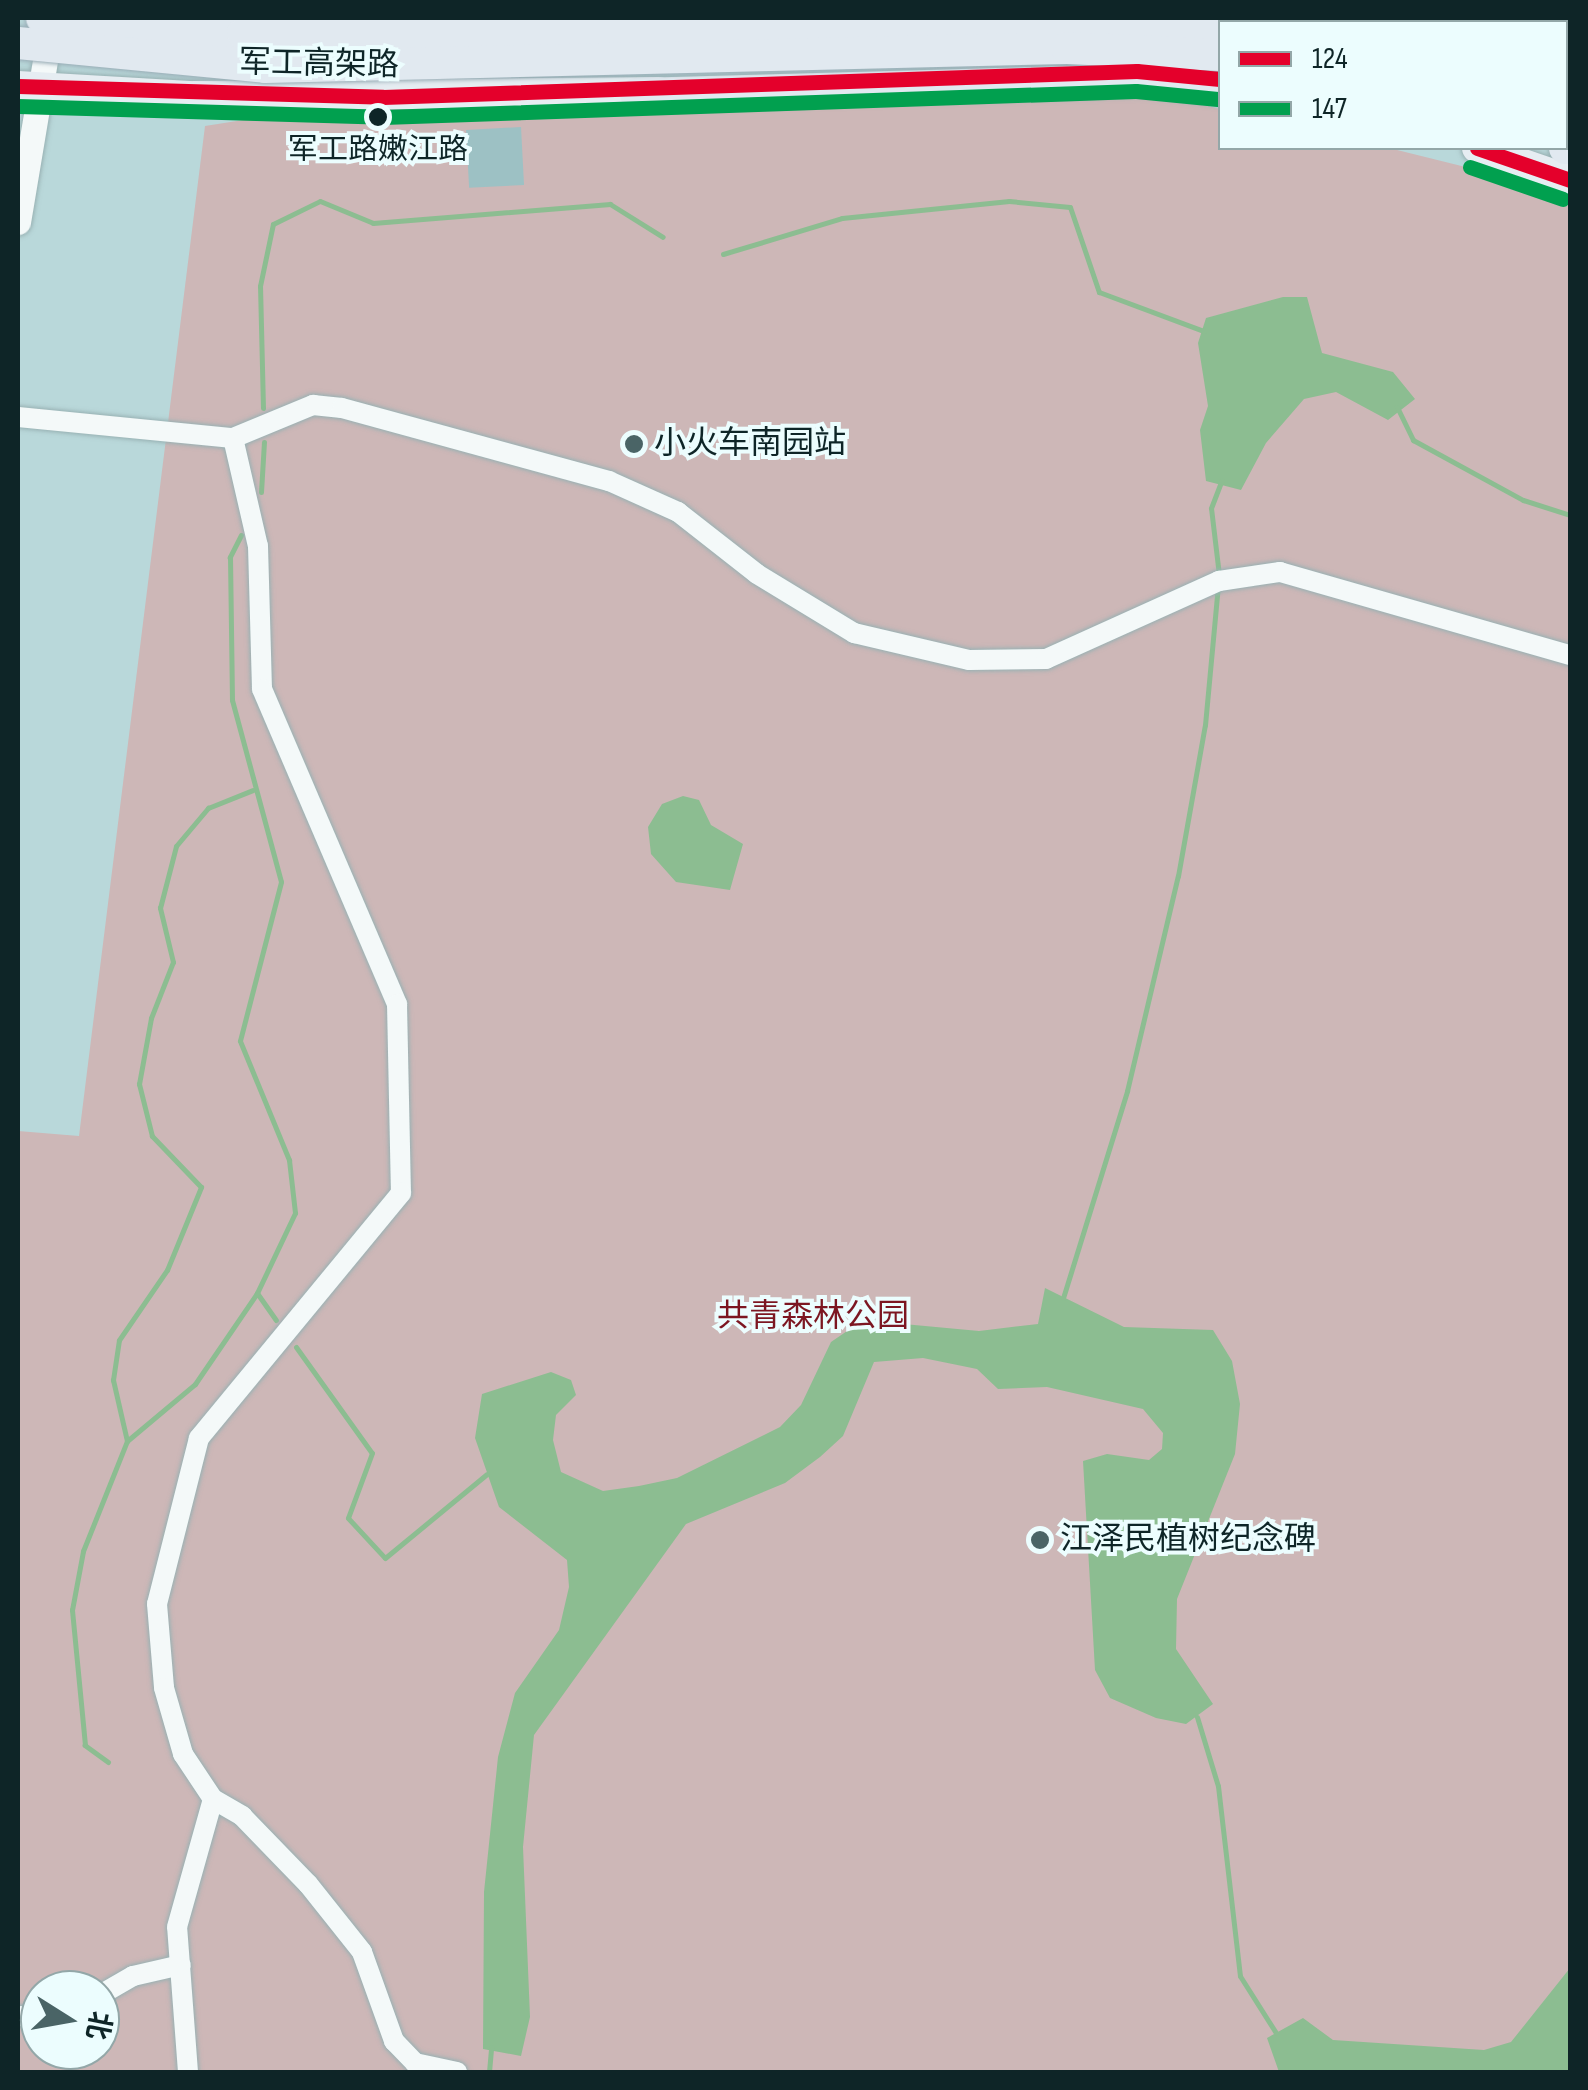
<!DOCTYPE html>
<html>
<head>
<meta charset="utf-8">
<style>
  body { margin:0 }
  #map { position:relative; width:1588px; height:2090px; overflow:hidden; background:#b9d8da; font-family:"Sofia Sans Condensed","Noto Sans SC",sans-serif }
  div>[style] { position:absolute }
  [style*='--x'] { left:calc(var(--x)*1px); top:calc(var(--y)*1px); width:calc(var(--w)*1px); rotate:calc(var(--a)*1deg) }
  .green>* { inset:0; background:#cdb7b7 }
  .water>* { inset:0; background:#8cbd91 }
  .stream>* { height:5px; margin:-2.5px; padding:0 2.5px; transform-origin:2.5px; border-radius:2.5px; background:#8cbd91 }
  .canal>* { height:20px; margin:-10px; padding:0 10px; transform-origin:10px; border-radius:10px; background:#8cbd91 }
  .building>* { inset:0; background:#9dc1c4; transform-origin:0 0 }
  .roads { filter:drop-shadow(0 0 2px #98b1b3) drop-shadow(0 0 2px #98b1b3) }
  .minor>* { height:20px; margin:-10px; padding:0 10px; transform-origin:10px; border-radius:10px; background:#f4f9f9 }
  .tertiary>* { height:25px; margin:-12.5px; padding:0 12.5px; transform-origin:12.5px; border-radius:12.5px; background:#f4f9f9 }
  .primary>* { height:30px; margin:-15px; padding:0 15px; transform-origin:15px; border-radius:15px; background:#e6edf2 }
  .trunk>* { height:32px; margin:-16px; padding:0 16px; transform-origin:16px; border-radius:16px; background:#e1e9f0 }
  .bridges { filter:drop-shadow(0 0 2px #99adb6) drop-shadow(0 0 2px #99adb6) }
  .trunk-bridge>* { height:32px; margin:-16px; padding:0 16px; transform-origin:16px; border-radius:16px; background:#e1e9f0 }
  .bus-1>* { height:15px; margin:-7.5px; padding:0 7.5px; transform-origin:7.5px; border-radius:7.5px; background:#e4002b }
  .bus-2>* { height:15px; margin:-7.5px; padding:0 7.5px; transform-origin:7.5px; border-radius:7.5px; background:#01a04f }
  .dots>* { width:28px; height:28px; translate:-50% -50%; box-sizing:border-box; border:5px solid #ecfdfe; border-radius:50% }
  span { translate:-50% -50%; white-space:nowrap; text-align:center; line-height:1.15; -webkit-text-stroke:8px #ecfdfe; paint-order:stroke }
  .bus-label { font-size:30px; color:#0e2527 }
  .street-label { font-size:32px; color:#0e2527 }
  .poi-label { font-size:32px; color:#0e2527 }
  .left { translate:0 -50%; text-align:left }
  .park-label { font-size:32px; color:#7c1621 }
  .frame { position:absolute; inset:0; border:20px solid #0e2527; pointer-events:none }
  .legend { position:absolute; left:1218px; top:20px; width:350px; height:130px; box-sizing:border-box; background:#ecfdfe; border:2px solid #93a7a8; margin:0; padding:12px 18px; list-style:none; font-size:30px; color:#0e2527 }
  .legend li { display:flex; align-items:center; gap:20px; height:50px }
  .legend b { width:50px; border:2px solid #93a7a8 }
  .north { position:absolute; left:20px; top:1970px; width:100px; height:100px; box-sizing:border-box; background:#ecfdfe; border:2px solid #93a7a8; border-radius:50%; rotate:101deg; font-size:28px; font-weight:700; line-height:40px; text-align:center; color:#0e2527 }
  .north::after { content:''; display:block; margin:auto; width:35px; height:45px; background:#4a6466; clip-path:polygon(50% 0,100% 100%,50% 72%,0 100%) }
</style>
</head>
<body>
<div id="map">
  <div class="green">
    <i style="clip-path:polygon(evenodd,1139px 88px,1220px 109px,1220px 148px,1389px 148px,1570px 193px,1570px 2072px,18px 2072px,18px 1131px,79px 1136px,205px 126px,312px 109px,889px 104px,1139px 88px,40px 1990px,100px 1990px,100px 2050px,40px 2050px,40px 1990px)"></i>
  </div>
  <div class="water">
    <i style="clip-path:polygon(1283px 297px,1307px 297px,1322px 353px,1393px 372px,1415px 399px,1388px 420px,1336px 392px,1304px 399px,1266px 443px,1241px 490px,1206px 481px,1200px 430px,1208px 406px,1198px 343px,1206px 318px)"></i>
    <i style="clip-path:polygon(683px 796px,699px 800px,711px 825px,743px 844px,730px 890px,676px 882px,651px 854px,648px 827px,662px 804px)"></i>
    <i style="clip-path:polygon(1045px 1288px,1124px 1327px,1213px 1330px,1232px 1361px,1240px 1404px,1235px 1454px,1177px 1599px,1176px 1649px,1213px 1704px,1186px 1724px,1156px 1718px,1110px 1698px,1095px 1670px,1083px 1461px,1107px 1454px,1149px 1460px,1162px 1449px,1163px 1433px,1143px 1409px,1047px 1387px,998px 1389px,977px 1369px,923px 1358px,874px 1362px,843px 1436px,820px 1457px,785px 1483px,686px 1524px,534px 1735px,523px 1847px,530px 2017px,521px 2056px,483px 2049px,484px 1892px,498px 1757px,515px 1693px,559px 1630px,569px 1587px,567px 1560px,499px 1507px,475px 1438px,482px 1394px,551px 1372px,571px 1380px,576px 1395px,556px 1415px,553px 1440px,561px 1472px,603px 1491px,639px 1486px,677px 1478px,780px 1427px,801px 1405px,831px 1342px,853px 1327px,882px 1322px,979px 1331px,1038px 1324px)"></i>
    <i style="clip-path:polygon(1570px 1968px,1570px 2072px,1279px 2072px,1267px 2038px,1303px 2018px,1333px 2040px,1484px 2050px,1511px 2042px)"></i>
  </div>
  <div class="stream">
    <i style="--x:723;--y:254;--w:124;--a:-16.8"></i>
    <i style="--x:842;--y:218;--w:168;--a:-5.8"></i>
    <i style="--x:1009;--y:201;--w:61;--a:5.6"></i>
    <i style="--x:1070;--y:207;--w:90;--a:71.2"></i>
    <i style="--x:1099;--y:292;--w:112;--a:20.4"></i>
    <i style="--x:1397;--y:407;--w:37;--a:64"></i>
    <i style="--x:1413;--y:440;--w:125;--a:28.6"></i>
    <i style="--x:1523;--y:500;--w:49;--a:17.7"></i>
    <i style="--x:263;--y:408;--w:122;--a:-91.4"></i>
    <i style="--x:260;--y:286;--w:63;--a:-78.2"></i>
    <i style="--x:273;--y:224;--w:52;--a:-26.1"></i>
    <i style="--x:320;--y:201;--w:57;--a:22.5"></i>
    <i style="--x:373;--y:223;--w:238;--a:-4.6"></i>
    <i style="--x:610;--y:204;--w:62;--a:31.9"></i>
    <i style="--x:261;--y:492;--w:50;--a:-86.6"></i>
    <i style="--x:241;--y:535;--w:25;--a:117"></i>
    <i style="--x:230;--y:557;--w:143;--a:89.2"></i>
    <i style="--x:232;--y:700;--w:188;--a:74.9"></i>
    <i style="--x:281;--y:882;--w:164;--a:104.5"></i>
    <i style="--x:240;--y:1041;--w:129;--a:67.6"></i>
    <i style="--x:289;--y:1160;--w:53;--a:83.5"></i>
    <i style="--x:295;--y:1213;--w:89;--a:115.4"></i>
    <i style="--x:257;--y:1293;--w:33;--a:55"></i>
    <i style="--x:1219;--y:575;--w:67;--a:-96.8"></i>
    <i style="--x:1211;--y:508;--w:30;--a:-69"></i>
    <i style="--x:1063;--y:1298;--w:217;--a:-72.8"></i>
    <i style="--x:1127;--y:1091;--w:221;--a:-76.7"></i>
    <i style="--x:1178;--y:876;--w:153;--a:-79.9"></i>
    <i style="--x:1205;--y:725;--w:140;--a:-84.7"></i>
    <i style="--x:296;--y:1347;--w:130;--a:54.4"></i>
    <i style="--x:372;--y:1453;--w:69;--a:110.3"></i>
    <i style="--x:348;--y:1518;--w:54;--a:47.2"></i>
    <i style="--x:385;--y:1558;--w:132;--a:-39.5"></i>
    <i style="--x:127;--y:1441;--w:89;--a:-40"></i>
    <i style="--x:195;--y:1384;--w:110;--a:-55.7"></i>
    <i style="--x:1197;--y:1717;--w:72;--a:73.1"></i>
    <i style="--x:1218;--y:1786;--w:191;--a:83.4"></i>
    <i style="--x:1240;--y:1976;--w:67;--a:57.7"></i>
    <i style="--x:108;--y:1762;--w:29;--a:-144"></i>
    <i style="--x:85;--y:1745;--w:136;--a:-95.5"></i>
    <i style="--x:72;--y:1610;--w:60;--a:-79.4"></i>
    <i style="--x:83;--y:1551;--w:118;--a:-68.2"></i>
    <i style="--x:127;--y:1441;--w:63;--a:-102.9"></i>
    <i style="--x:113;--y:1380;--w:40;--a:-81.5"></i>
    <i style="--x:119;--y:1340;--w:85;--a:-55.6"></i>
    <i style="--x:167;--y:1270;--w:90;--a:-67.7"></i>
    <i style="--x:201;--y:1187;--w:71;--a:-133.9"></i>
    <i style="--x:152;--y:1136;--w:54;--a:-104"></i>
    <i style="--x:139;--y:1084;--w:67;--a:-79.7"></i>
    <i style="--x:151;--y:1018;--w:60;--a:-68.6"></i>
    <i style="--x:173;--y:962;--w:56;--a:-103.5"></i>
    <i style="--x:160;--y:908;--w:64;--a:-75.5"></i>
    <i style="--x:176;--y:846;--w:50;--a:-49.9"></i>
    <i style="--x:208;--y:808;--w:48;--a:-21.8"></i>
    <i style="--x:489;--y:2072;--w:25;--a:-85"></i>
  </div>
  <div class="canal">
    <i style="--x:1523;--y:18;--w:10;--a:24"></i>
    <i style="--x:1566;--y:41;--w:4;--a:14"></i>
  </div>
  <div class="building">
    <i style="left:521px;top:127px;width:58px;height:55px;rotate:87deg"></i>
  </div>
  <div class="roads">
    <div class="minor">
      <i style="--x:18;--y:417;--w:216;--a:5.6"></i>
      <i style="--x:233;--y:438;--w:87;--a:-22.4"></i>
      <i style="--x:313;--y:405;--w:29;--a:6"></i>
      <i style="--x:342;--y:408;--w:277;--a:15.3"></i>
      <i style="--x:609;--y:481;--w:76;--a:24.2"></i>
      <i style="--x:678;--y:512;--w:100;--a:38.1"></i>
      <i style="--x:757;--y:574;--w:114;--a:31.3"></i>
      <i style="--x:854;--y:633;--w:118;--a:13.2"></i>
      <i style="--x:969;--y:660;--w:77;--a:-0.7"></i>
      <i style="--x:1046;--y:659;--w:190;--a:-24.3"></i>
      <i style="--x:1219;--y:581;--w:62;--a:-8.4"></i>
      <i style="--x:1280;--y:572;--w:302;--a:16"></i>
      <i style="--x:233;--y:438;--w:111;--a:77"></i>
      <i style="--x:258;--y:546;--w:143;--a:88.4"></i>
      <i style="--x:262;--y:689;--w:343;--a:66.8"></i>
      <i style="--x:397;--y:1004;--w:189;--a:88.8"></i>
      <i style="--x:401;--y:1193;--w:318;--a:129.5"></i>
      <i style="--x:199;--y:1438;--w:171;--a:104.2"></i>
      <i style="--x:157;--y:1604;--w:84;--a:85.2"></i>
      <i style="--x:164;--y:1688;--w:69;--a:73.9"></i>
      <i style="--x:183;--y:1754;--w:54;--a:56.3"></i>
      <i style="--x:213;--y:1799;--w:34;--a:30"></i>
      <i style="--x:242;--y:1816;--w:95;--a:45.9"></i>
      <i style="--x:308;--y:1884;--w:87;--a:51.5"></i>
      <i style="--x:362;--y:1952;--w:95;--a:70.2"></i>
      <i style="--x:394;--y:2041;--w:30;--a:46"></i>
      <i style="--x:415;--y:2063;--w:43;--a:12.1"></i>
      <i style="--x:100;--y:1995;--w:38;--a:-30"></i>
      <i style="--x:133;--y:1976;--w:49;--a:-12.9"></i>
      <i style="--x:18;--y:2016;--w:22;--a:3"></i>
      <i style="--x:188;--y:2072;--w:145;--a:-94.3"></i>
      <i style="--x:177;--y:1927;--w:133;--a:-74.3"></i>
    </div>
    <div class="tertiary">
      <i style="--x:18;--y:222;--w:195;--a:-80.5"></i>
    </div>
    <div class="primary">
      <i style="--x:1290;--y:18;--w:29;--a:8"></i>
      <i style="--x:18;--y:86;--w:176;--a:3.3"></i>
      <i style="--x:194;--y:96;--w:465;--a:-0.5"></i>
      <i style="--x:1477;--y:148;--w:98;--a:19"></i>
    </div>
    <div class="trunk">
      <i style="--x:1344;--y:18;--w:25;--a:9"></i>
      <i style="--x:636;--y:94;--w:506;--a:-1.58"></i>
      <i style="--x:1142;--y:80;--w:79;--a:6.6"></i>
      <i style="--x:1566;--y:102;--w:4;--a:27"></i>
      <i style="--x:1565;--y:148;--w:5;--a:0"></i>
    </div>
  </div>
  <div class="bridges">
    <div class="trunk-bridge">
      <i style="--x:42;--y:18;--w:202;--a:4.6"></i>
      <i style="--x:243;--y:34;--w:977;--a:-0.35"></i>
      <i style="--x:18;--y:43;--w:248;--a:5.5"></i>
      <i style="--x:265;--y:67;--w:802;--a:-1.36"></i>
      <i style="--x:1067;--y:48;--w:153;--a:2.6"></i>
      <i style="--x:1566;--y:82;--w:4;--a:27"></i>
    </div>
  </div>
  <div class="bus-1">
    <i style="--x:18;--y:86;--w:365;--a:1.7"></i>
    <i style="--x:383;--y:97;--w:754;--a:-1.97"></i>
    <i style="--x:1137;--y:71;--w:83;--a:5.5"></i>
    <i style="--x:1477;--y:148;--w:98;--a:19"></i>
  </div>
  <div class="bus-2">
    <i style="--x:18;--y:106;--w:365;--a:1.7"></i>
    <i style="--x:383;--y:117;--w:753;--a:-1.98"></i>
    <i style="--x:1136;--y:91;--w:82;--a:5.6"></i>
    <i style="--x:1470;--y:167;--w:98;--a:19"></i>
  </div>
  <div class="dots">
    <i style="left:378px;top:117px;background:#0e2527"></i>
    <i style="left:634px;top:444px;background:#4a6466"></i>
    <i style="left:1040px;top:1540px;background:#4a6466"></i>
  </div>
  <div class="bus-label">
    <span style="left:378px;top:150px">军工路嫩江路</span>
  </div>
  <div class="street-label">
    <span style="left:319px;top:65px;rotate:1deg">军工高架路</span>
  </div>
  <div class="poi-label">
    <span class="left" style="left:654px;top:444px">小火车南园站</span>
    <span class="left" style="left:1060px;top:1540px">江泽民植树纪念碑</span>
  </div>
  <div class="park-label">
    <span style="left:813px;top:1317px">共青森林公园</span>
  </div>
  <div class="frame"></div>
  <ul class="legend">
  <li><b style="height:12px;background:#e4002b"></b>124</li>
  <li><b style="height:12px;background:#01a04f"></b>147</li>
  </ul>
  <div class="north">北</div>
</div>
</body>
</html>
